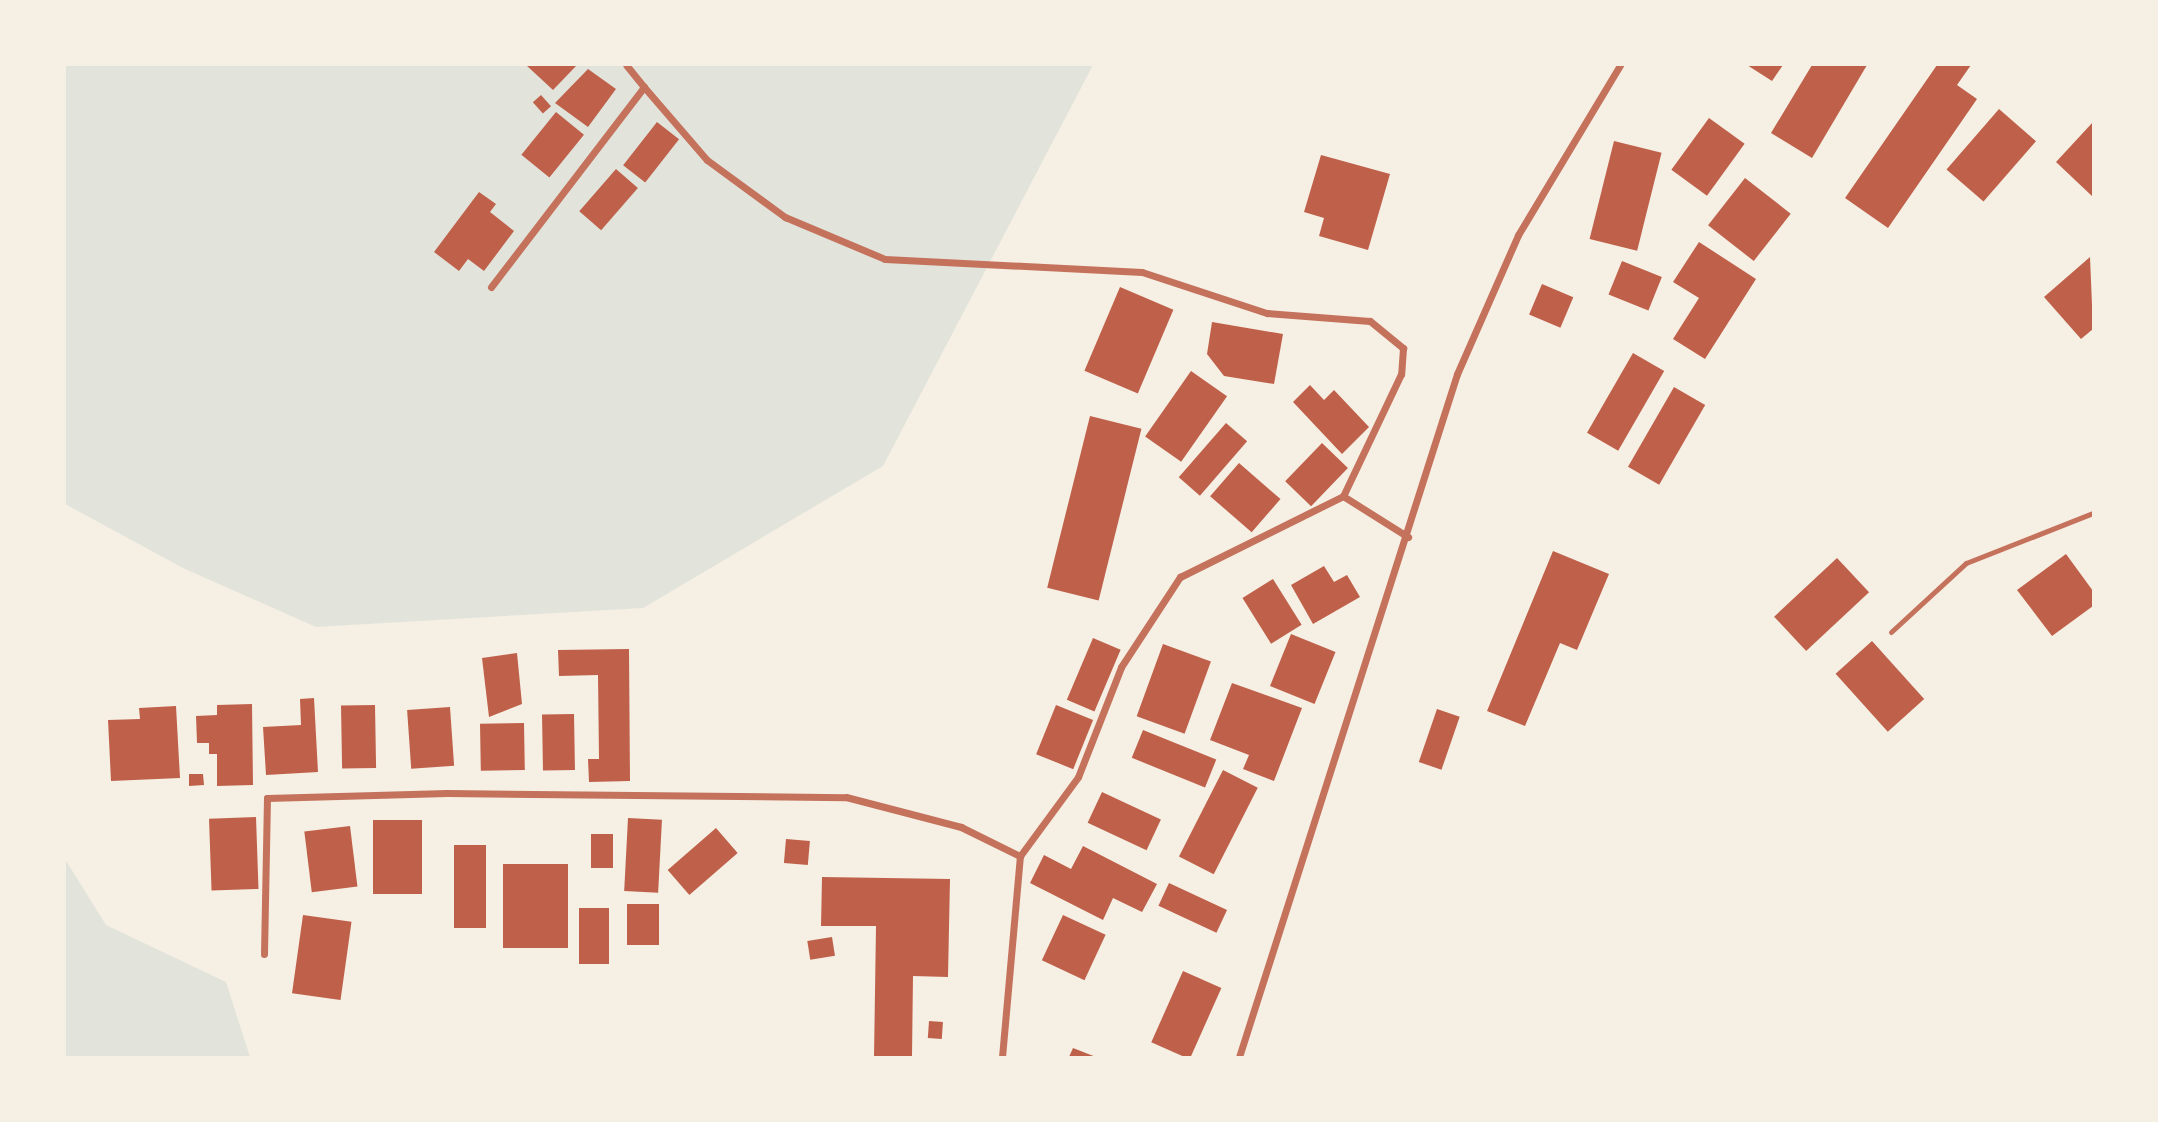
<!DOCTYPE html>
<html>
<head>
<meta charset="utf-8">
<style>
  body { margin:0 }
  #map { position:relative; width:2158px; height:1122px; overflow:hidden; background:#f6efe4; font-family:Figtree,sans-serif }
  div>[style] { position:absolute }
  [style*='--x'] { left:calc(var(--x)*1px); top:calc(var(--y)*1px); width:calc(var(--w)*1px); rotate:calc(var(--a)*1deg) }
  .green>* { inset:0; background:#e2e4dc }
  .building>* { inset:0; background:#bf614a; transform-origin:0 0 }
  .service>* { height:5px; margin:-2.5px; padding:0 2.5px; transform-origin:2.5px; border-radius:2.5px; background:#c5725c }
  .minor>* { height:7px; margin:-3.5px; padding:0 3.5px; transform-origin:3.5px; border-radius:3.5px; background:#c5725c }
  span { translate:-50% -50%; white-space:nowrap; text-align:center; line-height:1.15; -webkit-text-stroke:5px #f6efe4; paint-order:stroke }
  .frame { position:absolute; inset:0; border:66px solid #f6efe4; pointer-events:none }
</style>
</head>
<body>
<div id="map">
  <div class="green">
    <i style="clip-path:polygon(65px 65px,1093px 65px,883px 466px,643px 608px,316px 627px,183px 568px,65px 504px)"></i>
    <i style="clip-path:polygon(65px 859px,106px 925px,226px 982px,250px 1057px,65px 1057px)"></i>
  </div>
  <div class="building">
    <i style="clip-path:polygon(526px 65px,577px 65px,553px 90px)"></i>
    <i style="clip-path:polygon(1747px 65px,1783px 65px,1772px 81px)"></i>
    <i style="clip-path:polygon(1812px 65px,1867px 65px,1812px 158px,1771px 133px)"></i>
    <i style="clip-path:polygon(1937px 65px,1971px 65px,1957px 85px,1977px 99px,1888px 228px,1845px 198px)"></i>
    <i style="clip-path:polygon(588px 69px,616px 89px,588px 127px,555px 103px)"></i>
    <i style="left:541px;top:95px;width:15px;height:11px;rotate:48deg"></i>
    <i style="left:1999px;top:109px;width:49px;height:80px;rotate:41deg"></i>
    <i style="left:556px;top:112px;width:36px;height:55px;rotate:39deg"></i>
    <i style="left:1709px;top:118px;width:44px;height:64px;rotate:36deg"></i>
    <i style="left:657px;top:122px;width:28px;height:55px;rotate:38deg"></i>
    <i style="clip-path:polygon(2093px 122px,2093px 197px,2056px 162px)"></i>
    <i style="left:1614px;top:141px;width:49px;height:101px;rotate:14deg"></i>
    <i style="clip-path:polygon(1321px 155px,1390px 174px,1368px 250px,1319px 236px,1324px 218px,1304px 212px)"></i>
    <i style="left:616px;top:169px;width:29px;height:56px;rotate:41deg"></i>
    <i style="left:1745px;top:178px;width:58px;height:60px;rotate:38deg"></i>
    <i style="clip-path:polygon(479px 192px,496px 204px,490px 212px,514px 231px,484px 271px,468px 259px,459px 271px,434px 252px)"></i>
    <i style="clip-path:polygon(1699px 242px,1756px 279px,1705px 359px,1673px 339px,1699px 298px,1673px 282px)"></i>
    <i style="clip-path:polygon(2090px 257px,2093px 329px,2081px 339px,2044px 297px)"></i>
    <i style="left:1622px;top:261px;width:43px;height:36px;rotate:22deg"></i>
    <i style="left:1542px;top:284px;width:34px;height:33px;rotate:23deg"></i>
    <i style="left:1120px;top:287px;width:58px;height:91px;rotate:23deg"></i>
    <i style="clip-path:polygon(1212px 322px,1283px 334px,1274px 384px,1224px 376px,1207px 354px)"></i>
    <i style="left:1633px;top:353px;width:36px;height:92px;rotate:30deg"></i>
    <i style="left:1191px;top:371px;width:44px;height:80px;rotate:35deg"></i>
    <i style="clip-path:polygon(1310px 385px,1324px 400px,1334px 390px,1369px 427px,1342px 454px,1293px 402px)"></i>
    <i style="left:1674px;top:387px;width:36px;height:92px;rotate:30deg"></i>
    <i style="left:1090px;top:416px;width:53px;height:177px;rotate:14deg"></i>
    <i style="left:1226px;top:423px;width:28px;height:72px;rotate:41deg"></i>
    <i style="left:1322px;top:443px;width:36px;height:53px;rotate:44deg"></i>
    <i style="left:1239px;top:463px;width:55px;height:44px;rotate:41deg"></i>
    <i style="clip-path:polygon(1553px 551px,1609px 574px,1577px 650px,1560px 643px,1525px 726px,1487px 711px)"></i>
    <i style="clip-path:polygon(2066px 554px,2093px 591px,2093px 606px,2052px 636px,2017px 590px)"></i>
    <i style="left:1837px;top:558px;width:47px;height:86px;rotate:47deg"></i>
    <i style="clip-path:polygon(1324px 566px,1334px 582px,1347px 575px,1360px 597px,1313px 624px,1291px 585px)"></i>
    <i style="left:1273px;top:579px;width:54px;height:36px;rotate:58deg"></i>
    <i style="left:1291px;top:634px;width:48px;height:56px;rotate:22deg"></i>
    <i style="left:1093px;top:638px;width:30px;height:67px;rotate:23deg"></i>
    <i style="left:1872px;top:641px;width:78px;height:49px;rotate:48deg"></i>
    <i style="left:1163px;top:644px;width:51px;height:77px;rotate:20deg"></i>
    <i style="clip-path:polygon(629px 649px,630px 781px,589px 782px,588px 759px,599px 759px,598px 675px,559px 676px,558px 650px)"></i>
    <i style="clip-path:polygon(517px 653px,522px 704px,489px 717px,482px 658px)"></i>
    <i style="clip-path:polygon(1232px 683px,1302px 708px,1274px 781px,1243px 769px,1249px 755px,1210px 740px)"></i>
    <i style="clip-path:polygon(314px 698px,318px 772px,266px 775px,263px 727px,301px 725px,300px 699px)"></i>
    <i style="clip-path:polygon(252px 704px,253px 785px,217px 786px,217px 754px,209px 754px,209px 743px,197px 743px,196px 716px,217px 715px,217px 705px)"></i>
    <i style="left:375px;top:705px;width:63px;height:34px;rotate:89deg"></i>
    <i style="left:1056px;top:705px;width:40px;height:53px;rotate:22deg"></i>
    <i style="clip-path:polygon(176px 706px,180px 778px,111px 781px,108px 720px,140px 719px,139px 708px)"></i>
    <i style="left:450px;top:707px;width:59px;height:43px;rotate:86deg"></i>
    <i style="left:1437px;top:709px;width:24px;height:56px;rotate:19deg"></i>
    <i style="left:574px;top:714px;width:56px;height:32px;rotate:89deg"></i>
    <i style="left:524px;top:723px;width:47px;height:44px;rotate:89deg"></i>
    <i style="left:1143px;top:730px;width:79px;height:30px;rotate:22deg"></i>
    <i style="left:1223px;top:770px;width:39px;height:97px;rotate:27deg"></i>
    <i style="clip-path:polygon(189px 774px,203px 774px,204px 785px,189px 786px)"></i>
    <i style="left:1102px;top:792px;width:65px;height:34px;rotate:25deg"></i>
    <i style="left:256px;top:817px;width:72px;height:47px;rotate:88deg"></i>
    <i style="left:628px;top:818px;width:34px;height:73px;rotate:3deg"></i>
    <i style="left:373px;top:820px;width:49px;height:74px"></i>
    <i style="left:350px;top:826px;width:61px;height:46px;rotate:83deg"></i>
    <i style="left:716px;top:828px;width:33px;height:64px;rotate:49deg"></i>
    <i style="left:591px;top:834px;width:22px;height:34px"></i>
    <i style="left:786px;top:839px;width:24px;height:24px;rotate:5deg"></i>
    <i style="left:486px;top:845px;width:83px;height:32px;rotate:90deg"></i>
    <i style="clip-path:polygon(1083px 846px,1157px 884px,1142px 912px,1113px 898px,1103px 920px,1030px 883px,1044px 855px,1071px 869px)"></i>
    <i style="left:503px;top:864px;width:65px;height:84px"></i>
    <i style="clip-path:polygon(822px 877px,950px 879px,948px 977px,913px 976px,912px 1057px,874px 1057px,876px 926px,821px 926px)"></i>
    <i style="left:1169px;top:883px;width:64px;height:25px;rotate:25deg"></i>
    <i style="left:659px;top:904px;width:41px;height:32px;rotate:90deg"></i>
    <i style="left:579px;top:908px;width:30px;height:56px"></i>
    <i style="left:303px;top:915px;width:49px;height:79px;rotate:8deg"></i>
    <i style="left:1063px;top:915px;width:47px;height:50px;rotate:25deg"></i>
    <i style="left:832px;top:937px;width:19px;height:25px;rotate:81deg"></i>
    <i style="left:1183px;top:971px;width:42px;height:78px;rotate:24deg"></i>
    <i style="left:929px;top:1021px;width:14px;height:17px;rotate:4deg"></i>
    <i style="clip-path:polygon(1073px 1048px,1096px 1057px,1069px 1057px)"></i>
  </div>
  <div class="service">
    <i style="--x:1891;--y:632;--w:102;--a:-42.6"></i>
    <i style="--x:1966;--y:563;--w:136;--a:-21.5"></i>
  </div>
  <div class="minor">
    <i style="--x:644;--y:87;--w:96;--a:49.2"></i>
    <i style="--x:707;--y:160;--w:97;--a:36.2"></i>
    <i style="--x:785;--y:217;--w:108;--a:22.8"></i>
    <i style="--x:885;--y:259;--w:257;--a:2.9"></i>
    <i style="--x:1142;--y:272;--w:132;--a:18.2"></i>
    <i style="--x:1267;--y:313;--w:103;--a:4.4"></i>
    <i style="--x:1370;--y:321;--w:43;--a:39.3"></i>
    <i style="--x:1403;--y:348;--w:26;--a:94"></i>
    <i style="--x:1401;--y:374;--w:135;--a:115.4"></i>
    <i style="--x:491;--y:287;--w:252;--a:-52.6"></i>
    <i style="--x:644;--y:87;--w:28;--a:-129"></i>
    <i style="--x:264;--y:954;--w:156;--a:-88.9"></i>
    <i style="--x:267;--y:798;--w:180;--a:-1.6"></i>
    <i style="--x:447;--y:793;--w:399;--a:0.6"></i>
    <i style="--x:846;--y:797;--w:119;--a:14.6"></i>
    <i style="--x:961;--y:827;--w:66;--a:26.2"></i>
    <i style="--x:1002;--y:1057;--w:202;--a:-84.9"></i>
    <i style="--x:1020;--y:856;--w:98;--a:-53.7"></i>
    <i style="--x:1078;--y:777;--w:118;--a:-68.6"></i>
    <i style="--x:1121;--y:667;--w:108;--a:-56.8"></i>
    <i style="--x:1180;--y:577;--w:182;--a:-26.4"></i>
    <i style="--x:1343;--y:496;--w:77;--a:32.2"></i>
    <i style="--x:1239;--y:1057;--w:717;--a:-72.3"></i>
    <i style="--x:1457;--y:374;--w:152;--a:-66.3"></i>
    <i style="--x:1518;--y:235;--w:198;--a:-59"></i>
  </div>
  <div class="frame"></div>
</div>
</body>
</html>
